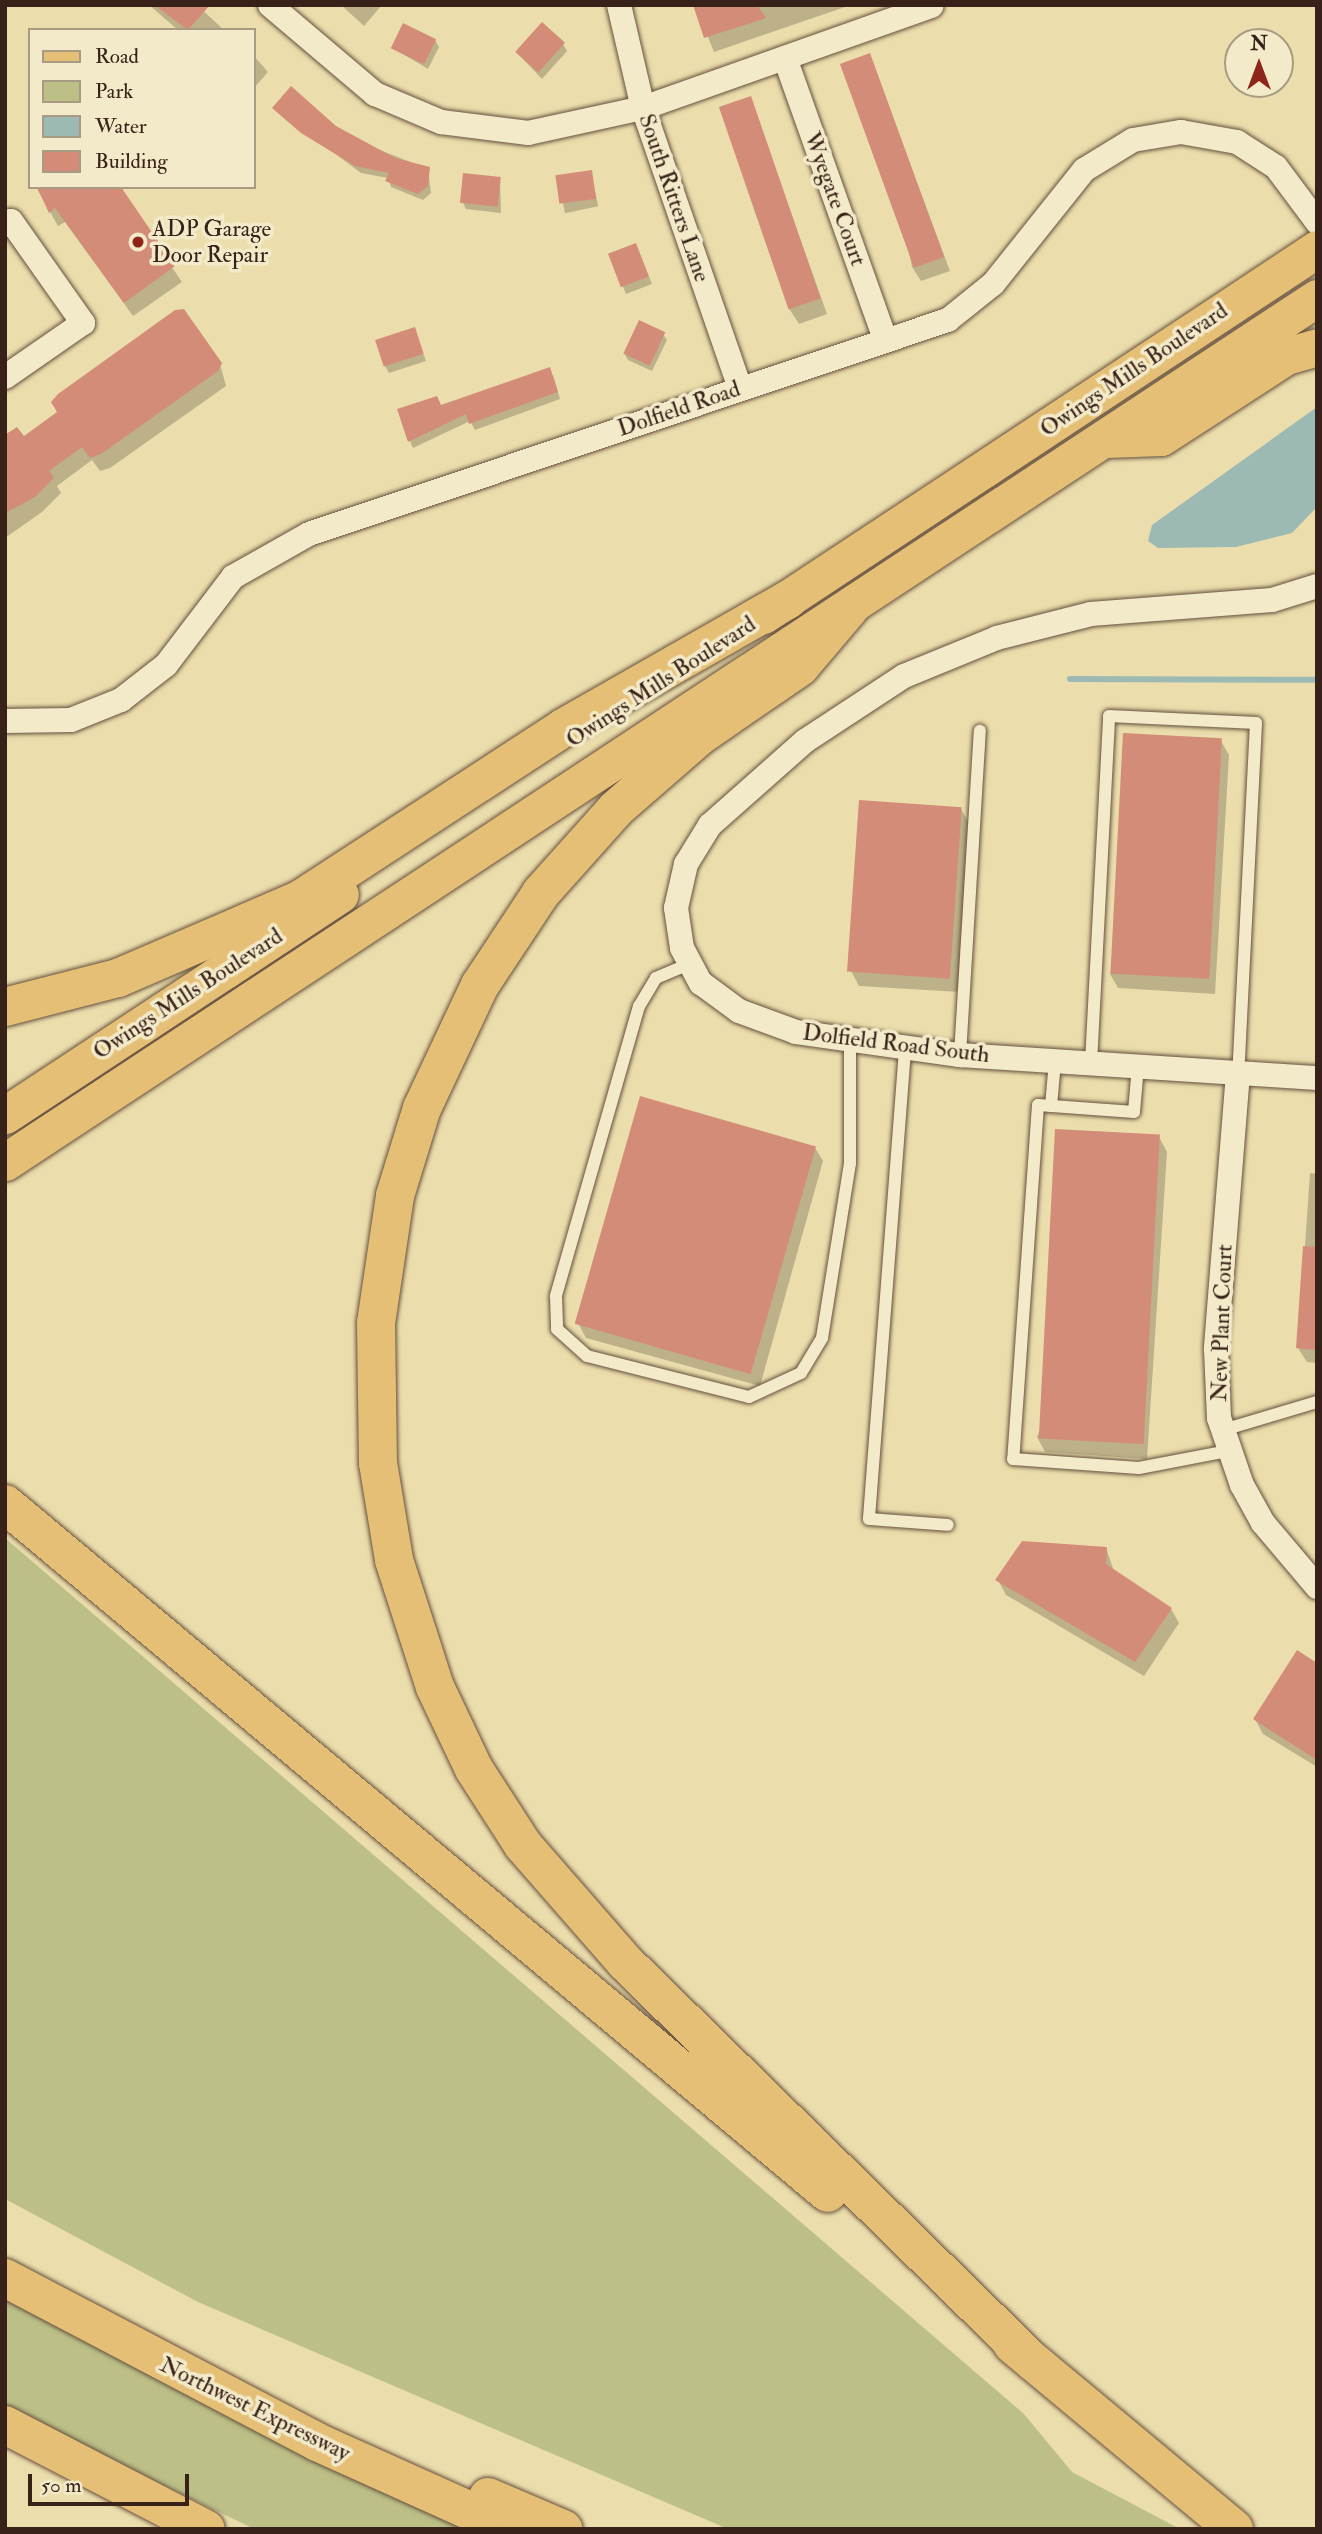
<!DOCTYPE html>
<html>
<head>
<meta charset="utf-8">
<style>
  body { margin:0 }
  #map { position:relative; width:1322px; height:2534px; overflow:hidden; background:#ecdeac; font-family:"IM FELL Double Pica",serif }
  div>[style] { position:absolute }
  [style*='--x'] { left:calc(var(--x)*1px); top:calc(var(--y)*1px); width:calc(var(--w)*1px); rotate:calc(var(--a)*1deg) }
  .green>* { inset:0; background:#bcc087 }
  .water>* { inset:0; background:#9cbab3 }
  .shadow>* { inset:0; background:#0003; transform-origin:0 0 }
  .stream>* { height:6px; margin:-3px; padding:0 3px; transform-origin:3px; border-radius:3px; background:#9cbab3 }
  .building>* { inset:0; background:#d38c78; transform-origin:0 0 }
  .roads { filter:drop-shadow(0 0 2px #65503e) drop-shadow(0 0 2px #65503e) }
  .lane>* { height:12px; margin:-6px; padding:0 6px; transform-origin:6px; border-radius:6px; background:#f3eac9 }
  .street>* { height:24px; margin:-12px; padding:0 12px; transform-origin:12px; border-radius:12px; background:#f3eac9 }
  .primary>* { height:37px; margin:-18.5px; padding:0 18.5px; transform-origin:18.5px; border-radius:18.5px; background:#e6bf76 }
  .highway>* { height:38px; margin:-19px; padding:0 19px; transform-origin:19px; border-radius:19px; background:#e6bf76 }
  .dots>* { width:19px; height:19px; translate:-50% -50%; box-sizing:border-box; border:4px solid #f3eac9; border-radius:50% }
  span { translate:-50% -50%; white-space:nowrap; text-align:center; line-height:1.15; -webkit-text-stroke:7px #f3eac9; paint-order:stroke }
  .street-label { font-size:23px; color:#382119 }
  .poi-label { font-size:23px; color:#382119 }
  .left { translate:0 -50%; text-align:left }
  .frame { position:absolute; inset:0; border:7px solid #382119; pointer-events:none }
  .legend { position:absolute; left:28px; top:28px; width:228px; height:161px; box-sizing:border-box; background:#f3eac9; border:2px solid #a89a83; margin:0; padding:9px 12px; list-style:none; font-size:21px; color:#382119 }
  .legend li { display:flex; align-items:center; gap:14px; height:35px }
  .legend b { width:35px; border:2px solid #a89a83 }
  .north { position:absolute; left:1224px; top:28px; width:70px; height:70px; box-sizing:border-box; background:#f3eac9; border:2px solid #a89a83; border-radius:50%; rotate:0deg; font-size:19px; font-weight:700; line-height:28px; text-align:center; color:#382119 }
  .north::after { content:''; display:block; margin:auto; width:24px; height:32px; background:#8f2418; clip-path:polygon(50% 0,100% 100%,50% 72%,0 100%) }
  .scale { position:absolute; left:28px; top:2474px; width:161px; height:32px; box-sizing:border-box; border:4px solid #382119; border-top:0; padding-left:9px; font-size:21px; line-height:24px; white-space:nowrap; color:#382119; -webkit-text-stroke:5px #f3eac9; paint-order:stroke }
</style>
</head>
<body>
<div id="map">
  <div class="green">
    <i style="clip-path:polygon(5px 1538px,1024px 2414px,1072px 2472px,1180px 2529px,728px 2529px,198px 2302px,5px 2199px)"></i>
    <i style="clip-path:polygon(5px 2295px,480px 2529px,254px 2529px,5px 2408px)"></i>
  </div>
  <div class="water">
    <i style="clip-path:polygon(1317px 407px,1317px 507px,1292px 533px,1236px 547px,1158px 548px,1148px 541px,1152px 525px)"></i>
  </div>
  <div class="shadow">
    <i style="clip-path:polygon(149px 5px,197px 5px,224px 30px,178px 30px)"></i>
    <i style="clip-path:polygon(341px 5px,382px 5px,364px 26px)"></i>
    <i style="clip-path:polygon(851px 5px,714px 52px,696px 7px,700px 5px)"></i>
    <i style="clip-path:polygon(435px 40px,439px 47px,428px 69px,393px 48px)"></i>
    <i style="clip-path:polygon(563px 44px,567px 51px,542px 79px,517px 53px)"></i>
    <i style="clip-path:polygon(869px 55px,950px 271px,921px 281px,912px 267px)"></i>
    <i style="clip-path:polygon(254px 56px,268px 72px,254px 88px)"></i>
    <i style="clip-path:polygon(750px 98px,827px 314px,799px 324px,790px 310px)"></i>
    <i style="clip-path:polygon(274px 108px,428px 169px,431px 193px,423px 200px,391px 187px,388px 178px,361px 173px)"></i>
    <i style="left:591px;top:172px;width:35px;height:34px;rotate:78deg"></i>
    <i style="clip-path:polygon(500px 179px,501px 213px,466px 209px,463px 203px)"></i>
    <i style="clip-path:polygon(36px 187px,118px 187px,182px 282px,133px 316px,65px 222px,58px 226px)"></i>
    <i style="clip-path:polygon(639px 252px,652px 284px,626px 294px,610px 255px)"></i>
    <i style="clip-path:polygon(414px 329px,426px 361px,389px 373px,385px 366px)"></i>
    <i style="clip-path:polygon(663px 334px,667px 340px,652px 371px,628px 360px,624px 353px)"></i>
    <i style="clip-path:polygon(220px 364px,226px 386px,110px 468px,100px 471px,92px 460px,57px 486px,61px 493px,42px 512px,5px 538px,5px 434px,16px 429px,23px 439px,59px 413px)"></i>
    <i style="clip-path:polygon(553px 375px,560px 399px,475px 430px,470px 421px,413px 448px,410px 441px,399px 410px,441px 407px)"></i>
    <i style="clip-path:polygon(1221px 741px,1229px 755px,1215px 994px,1118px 988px,1110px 974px)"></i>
    <i style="clip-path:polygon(961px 809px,969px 823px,959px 992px,859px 986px,851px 971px)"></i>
    <i style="clip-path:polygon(1159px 1137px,1167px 1152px,1147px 1459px,1045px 1452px,1037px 1437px)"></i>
    <i style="clip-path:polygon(814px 1146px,823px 1161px,760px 1386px,586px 1338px,578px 1323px)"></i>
    <i style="clip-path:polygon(1310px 1173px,1317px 1174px,1317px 1363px,1307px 1362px,1298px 1348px)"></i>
    <i style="clip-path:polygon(1106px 1548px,1114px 1571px,1171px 1609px,1179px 1623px,1144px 1676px,1006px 1595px,998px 1580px)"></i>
    <i style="clip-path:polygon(1317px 1665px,1317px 1767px,1263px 1734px,1255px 1719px)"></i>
  </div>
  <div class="stream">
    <i style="--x:1070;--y:679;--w:247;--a:0.2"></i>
  </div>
  <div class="building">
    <i style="clip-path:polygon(154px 5px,210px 5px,188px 30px)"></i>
    <i style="clip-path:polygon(693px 5px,757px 5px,766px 18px,704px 38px)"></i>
    <i style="left:542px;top:22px;width:31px;height:40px;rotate:42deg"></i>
    <i style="left:403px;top:23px;width:37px;height:28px;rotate:26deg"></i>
    <i style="left:870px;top:53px;width:217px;height:32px;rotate:70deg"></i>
    <i style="clip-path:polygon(291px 86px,336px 126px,395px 158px,430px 167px,428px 186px,418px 194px,385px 181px,389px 173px,355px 166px,301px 133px,272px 108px)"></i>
    <i style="left:751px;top:96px;width:214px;height:34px;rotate:71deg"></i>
    <i style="left:592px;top:170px;width:29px;height:37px;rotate:82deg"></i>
    <i style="left:463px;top:173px;width:38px;height:30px;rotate:6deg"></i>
    <i style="clip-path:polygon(37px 187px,121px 187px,175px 266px,124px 303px,55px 208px,49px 213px)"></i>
    <i style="left:636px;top:243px;width:36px;height:30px;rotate:69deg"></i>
    <i style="clip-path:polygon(184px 309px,222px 363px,218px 371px,101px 454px,90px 458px,82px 447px,49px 471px,54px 478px,35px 497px,5px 513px,5px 435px,17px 427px,24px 436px,57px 412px,51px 402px,58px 394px,175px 310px)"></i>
    <i style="left:639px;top:320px;width:29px;height:37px;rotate:25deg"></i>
    <i style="left:415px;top:327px;width:28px;height:42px;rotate:72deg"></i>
    <i style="clip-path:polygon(550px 367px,558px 392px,469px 424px,466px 414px,408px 442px,397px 409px,437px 396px,441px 405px)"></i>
    <i style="left:1123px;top:733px;width:99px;height:241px;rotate:3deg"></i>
    <i style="left:859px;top:800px;width:103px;height:172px;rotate:4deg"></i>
    <i style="left:640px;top:1096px;width:183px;height:237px;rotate:16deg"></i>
    <i style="left:1055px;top:1129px;width:105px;height:310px;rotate:3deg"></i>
    <i style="clip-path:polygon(1303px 1246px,1317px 1247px,1317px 1350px,1296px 1348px)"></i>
    <i style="clip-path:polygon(1022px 1541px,1107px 1547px,1106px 1564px,1172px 1608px,1135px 1662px,995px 1580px)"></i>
    <i style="clip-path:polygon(1297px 1650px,1317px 1663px,1317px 1760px,1253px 1719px)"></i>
  </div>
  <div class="roads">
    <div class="lane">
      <i style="--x:689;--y:964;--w:36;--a:157"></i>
      <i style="--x:656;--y:978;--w:33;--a:121"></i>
      <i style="--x:639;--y:1006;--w:302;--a:106"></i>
      <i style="--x:556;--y:1296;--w:33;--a:88"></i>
      <i style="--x:557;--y:1329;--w:40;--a:42"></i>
      <i style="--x:587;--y:1356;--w:167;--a:14.2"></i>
      <i style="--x:749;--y:1397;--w:57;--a:-24.8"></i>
      <i style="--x:801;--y:1373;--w:41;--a:-59"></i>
      <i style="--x:822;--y:1338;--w:177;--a:-80.9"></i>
      <i style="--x:850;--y:1163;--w:120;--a:-90"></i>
      <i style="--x:905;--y:1050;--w:470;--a:94.4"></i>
      <i style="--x:869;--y:1519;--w:79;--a:4.3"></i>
      <i style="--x:960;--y:1055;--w:325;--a:-86.5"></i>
      <i style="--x:1091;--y:1063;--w:347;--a:-87"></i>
      <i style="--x:1109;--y:716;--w:147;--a:2.7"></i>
      <i style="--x:1256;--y:723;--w:350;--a:92.9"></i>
      <i style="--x:1138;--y:1066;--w:46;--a:95"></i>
      <i style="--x:1134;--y:1112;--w:96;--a:-175.8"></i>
      <i style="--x:1038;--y:1105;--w:355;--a:94"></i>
      <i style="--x:1013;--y:1459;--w:126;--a:4.1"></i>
      <i style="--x:1139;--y:1468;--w:91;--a:-10.8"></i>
      <i style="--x:1051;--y:1106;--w:45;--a:-84.9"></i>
      <i style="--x:1223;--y:1430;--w:98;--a:-16.6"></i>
    </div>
    <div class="street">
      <i style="--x:270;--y:5;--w:138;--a:40.3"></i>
      <i style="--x:375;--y:94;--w:72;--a:23"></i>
      <i style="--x:441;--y:122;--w:88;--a:7.2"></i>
      <i style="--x:528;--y:133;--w:118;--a:-12.3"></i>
      <i style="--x:643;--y:108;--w:306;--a:-19.5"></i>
      <i style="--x:619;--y:5;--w:106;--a:76.9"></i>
      <i style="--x:643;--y:108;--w:296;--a:70.9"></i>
      <i style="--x:785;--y:58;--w:300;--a:70.4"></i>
      <i style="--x:5;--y:225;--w:7;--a:-34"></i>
      <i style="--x:11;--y:221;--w:125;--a:54.8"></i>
      <i style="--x:83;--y:323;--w:95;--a:145.3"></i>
      <i style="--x:1317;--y:586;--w:47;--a:162.7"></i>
      <i style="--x:1272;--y:600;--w:182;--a:175.6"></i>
      <i style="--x:1091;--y:614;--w:97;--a:165.7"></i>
      <i style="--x:997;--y:638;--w:100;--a:157.8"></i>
      <i style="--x:904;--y:676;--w:118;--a:146.7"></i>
      <i style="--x:805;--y:741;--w:127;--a:138.5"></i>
      <i style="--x:710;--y:825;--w:46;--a:121.6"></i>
      <i style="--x:686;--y:864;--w:45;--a:102.8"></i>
      <i style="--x:676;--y:908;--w:40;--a:81.5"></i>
      <i style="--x:682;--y:948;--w:40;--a:62"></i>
      <i style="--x:701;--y:983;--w:47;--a:36.4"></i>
      <i style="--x:739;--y:1011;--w:61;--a:20.2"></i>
      <i style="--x:796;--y:1032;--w:166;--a:8"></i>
      <i style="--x:960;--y:1055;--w:358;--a:3.7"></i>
      <i style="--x:5;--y:721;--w:66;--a:-0.9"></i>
      <i style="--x:71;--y:720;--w:54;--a:-21.8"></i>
      <i style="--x:121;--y:700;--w:57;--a:-37.9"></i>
      <i style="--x:166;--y:665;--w:111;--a:-52.7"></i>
      <i style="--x:233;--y:577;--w:87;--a:-29.5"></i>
      <i style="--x:309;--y:534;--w:674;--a:-18.52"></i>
      <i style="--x:948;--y:320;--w:58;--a:-38.7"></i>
      <i style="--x:993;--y:284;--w:146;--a:-51.4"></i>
      <i style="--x:1084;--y:170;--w:57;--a:-31.5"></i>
      <i style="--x:1133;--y:140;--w:49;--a:-9.5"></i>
      <i style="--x:1181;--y:132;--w:57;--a:10.1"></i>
      <i style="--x:1237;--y:142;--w:46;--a:32.7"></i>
      <i style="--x:1276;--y:167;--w:69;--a:53.3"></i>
      <i style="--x:1238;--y:1073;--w:277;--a:94.6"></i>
      <i style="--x:1216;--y:1349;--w:69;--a:87.5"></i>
      <i style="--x:1219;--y:1418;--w:71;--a:71.1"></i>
      <i style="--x:1242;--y:1485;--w:43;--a:61.1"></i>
      <i style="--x:1263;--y:1523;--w:84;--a:49.8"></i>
    </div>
    <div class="primary">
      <i style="--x:1107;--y:439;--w:54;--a:-2.1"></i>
      <i style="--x:1161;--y:437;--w:149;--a:-32.9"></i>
      <i style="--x:1286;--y:356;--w:32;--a:-16"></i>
      <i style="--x:763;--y:615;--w:664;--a:-33.45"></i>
      <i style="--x:5;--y:1115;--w:401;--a:-33.4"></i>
      <i style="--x:5;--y:1162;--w:1571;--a:-33.37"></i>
    </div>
    <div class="highway">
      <i style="--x:850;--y:608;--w:77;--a:130.3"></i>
      <i style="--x:800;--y:667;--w:120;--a:145.5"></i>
      <i style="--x:701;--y:735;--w:113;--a:139"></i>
      <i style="--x:616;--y:809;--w:113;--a:131.8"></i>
      <i style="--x:541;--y:893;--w:110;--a:123.5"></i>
      <i style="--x:480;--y:985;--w:136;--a:115.2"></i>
      <i style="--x:422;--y:1108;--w:92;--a:107.1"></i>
      <i style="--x:395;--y:1196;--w:128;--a:98.5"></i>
      <i style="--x:376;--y:1323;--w:140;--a:89.2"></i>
      <i style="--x:378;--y:1463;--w:98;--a:80.6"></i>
      <i style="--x:394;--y:1560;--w:133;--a:72.1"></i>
      <i style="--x:435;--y:1687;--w:91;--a:64.6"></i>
      <i style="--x:474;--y:1769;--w:90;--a:57.2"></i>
      <i style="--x:523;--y:1845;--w:157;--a:48.9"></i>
      <i style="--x:626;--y:1963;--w:569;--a:44.43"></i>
      <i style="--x:5;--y:1007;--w:117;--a:-14.4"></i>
      <i style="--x:118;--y:978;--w:199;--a:-23.3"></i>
      <i style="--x:301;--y:899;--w:313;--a:-33.1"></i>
      <i style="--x:563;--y:728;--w:260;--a:-29.7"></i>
      <i style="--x:5;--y:1504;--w:1073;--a:39.94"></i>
      <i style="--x:5;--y:2278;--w:352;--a:27.7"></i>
      <i style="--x:317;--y:2442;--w:213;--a:24.2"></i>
      <i style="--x:1012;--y:2344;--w:289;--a:39.8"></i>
      <i style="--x:5;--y:2425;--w:226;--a:27.4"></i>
      <i style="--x:488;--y:2497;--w:82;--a:23.1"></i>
    </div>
  </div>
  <div class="dots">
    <i style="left:138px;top:242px;background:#8f2418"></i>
  </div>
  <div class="street-label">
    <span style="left:674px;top:198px;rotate:71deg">South Ritters Lane</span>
    <span style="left:835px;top:199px;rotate:70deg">Wyegate Court</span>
    <span style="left:1134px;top:370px;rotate:-34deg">Owings Mills Boulevard</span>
    <span style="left:679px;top:409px;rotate:-19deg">Dolfield Road</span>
    <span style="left:661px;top:682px;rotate:-33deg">Owings Mills Boulevard</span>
    <span style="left:188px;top:994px;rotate:-33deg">Owings Mills Boulevard</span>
    <span style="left:896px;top:1044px;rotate:7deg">Dolfield Road South</span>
    <span style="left:1222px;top:1323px;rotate:-88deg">New Plant Court</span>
    <span style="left:255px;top:2409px;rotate:26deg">Northwest Expressway</span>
  </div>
  <div class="poi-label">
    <span class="left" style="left:152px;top:242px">ADP Garage<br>Door Repair</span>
  </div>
  <div class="frame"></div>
  <ul class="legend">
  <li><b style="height:9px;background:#e6bf76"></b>Road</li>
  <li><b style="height:19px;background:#bcc087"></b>Park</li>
  <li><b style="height:19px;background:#9cbab3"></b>Water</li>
  <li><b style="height:19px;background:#d38c78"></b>Building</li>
  </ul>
  <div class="north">N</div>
  <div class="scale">50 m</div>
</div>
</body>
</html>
